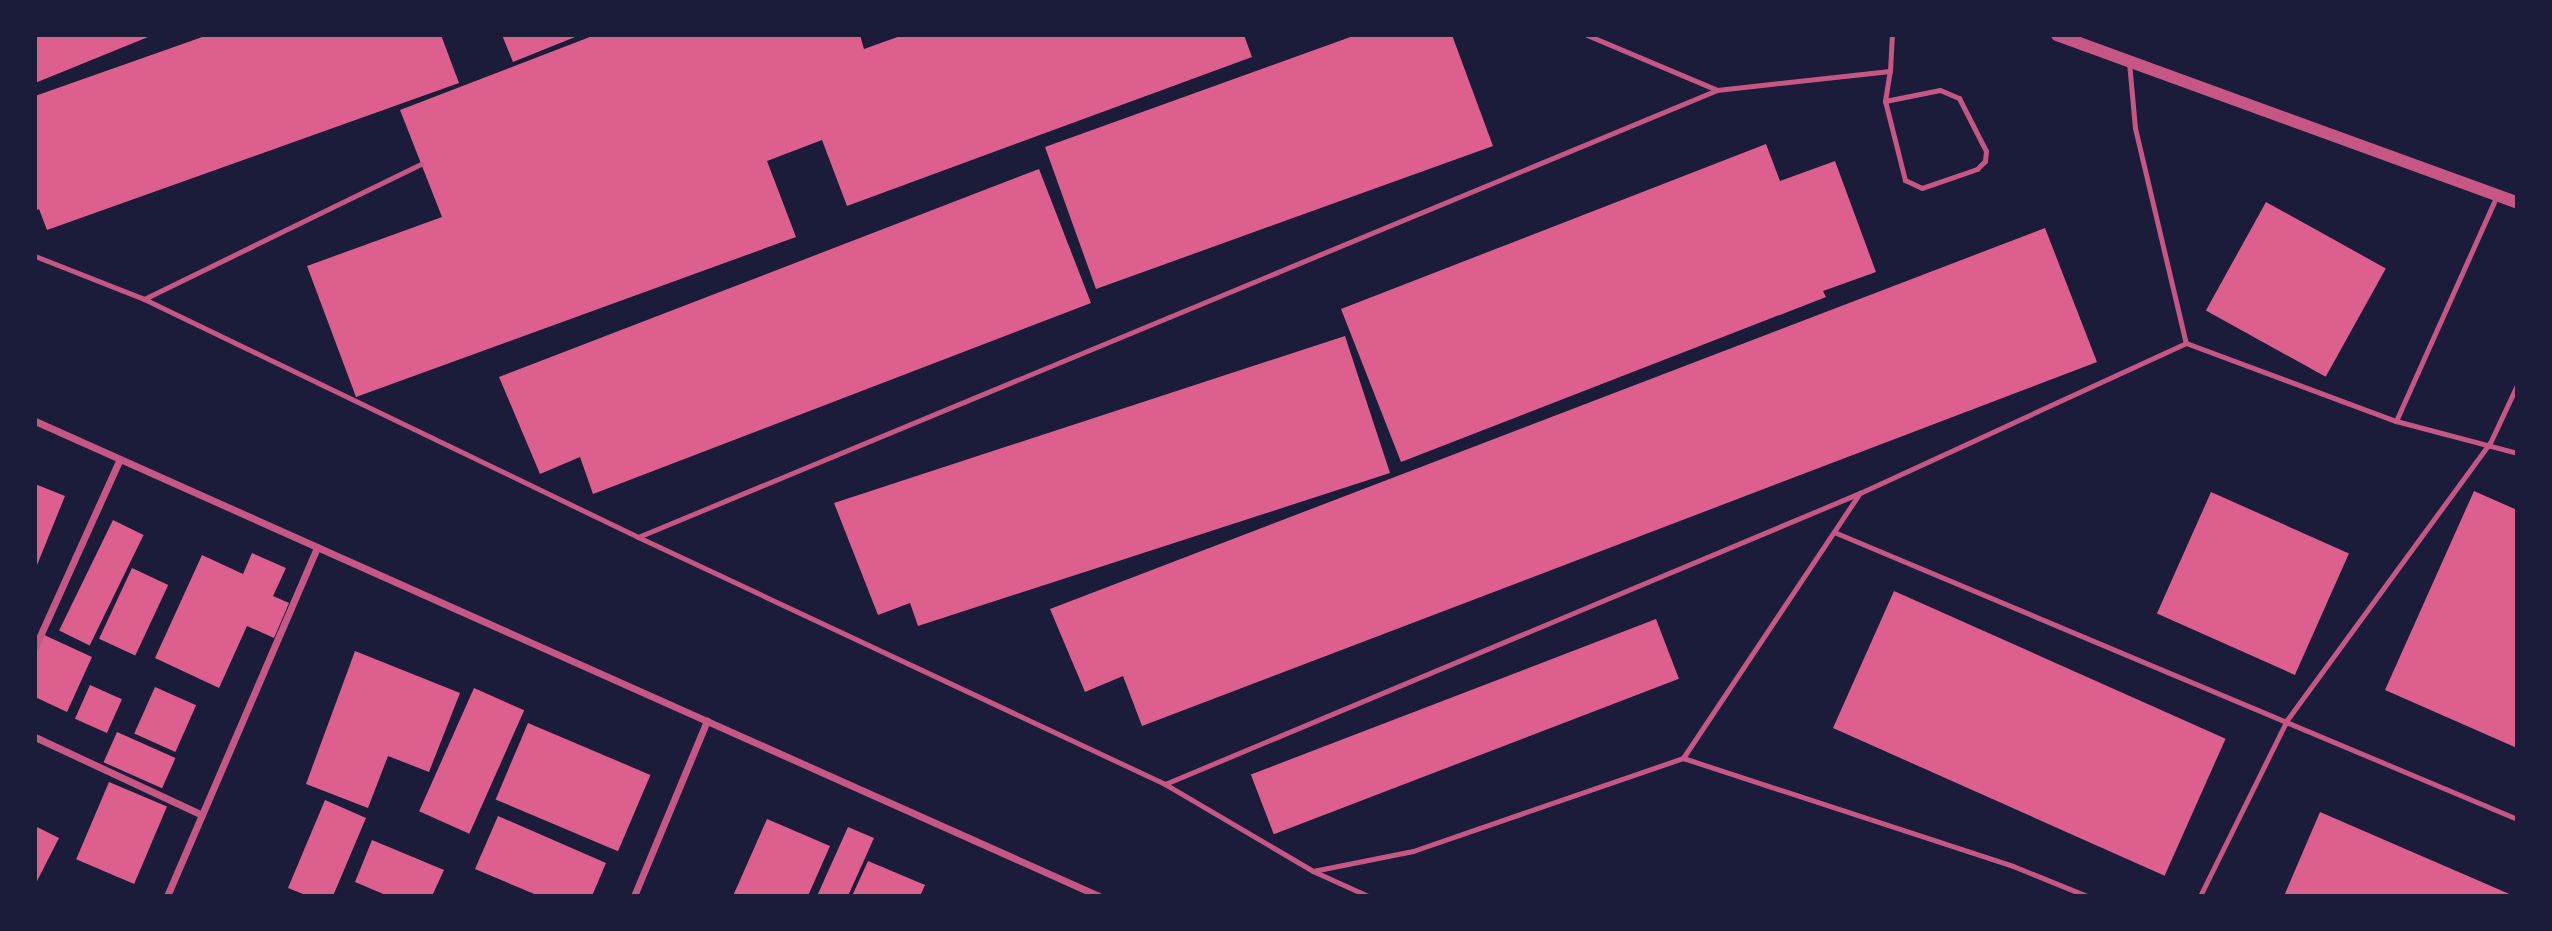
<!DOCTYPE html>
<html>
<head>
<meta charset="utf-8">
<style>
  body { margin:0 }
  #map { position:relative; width:2552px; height:931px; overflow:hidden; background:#1b1b3a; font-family:Mulish,sans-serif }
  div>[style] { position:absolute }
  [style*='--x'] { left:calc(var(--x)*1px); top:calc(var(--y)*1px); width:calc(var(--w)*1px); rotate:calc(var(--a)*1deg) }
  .building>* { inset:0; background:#dd5f8e; transform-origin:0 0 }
  .service>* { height:5px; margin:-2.5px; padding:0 2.5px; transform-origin:2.5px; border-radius:2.5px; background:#c65784 }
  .minor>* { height:7px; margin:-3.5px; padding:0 3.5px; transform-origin:3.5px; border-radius:3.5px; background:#c65784 }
  .tertiary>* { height:12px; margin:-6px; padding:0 6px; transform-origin:6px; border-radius:6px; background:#c65784 }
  span { translate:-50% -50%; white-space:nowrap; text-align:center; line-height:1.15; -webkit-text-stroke:6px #1b1b3a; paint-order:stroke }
  .frame { position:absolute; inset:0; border:37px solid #1b1b3a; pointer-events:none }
</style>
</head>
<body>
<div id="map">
  <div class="building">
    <i style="clip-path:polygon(35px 35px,153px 35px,35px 83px)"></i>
    <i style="clip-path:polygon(208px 35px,441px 35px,459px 83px,47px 230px,39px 209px,35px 211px,35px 96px)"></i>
    <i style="clip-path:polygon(502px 35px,580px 35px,513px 62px)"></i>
    <i style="clip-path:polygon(595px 35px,860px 35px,864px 49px,903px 35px,1244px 35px,1252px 57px,847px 206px,822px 140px,767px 161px,796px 237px,356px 397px,307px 266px,442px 217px,400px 110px)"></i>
    <i style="clip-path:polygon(1356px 35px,1452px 35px,1493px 146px,1096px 289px,1045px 147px)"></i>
    <i style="clip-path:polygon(1766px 144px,1780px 181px,1835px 161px,1876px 272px,1823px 291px,1826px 297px,1401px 462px,1341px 309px)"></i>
    <i style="clip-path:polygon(1039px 169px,1091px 303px,593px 494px,580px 457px,540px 474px,499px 377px)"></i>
    <i style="left:2266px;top:202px;width:137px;height:124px;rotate:29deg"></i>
    <i style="clip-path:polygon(2045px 228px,2097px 362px,1142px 726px,1123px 676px,1085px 692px,1050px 609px)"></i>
    <i style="clip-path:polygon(1345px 336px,1390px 473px,918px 626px,910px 603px,878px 615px,834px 503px)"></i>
    <i style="clip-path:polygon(35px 484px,65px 496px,35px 570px)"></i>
    <i style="clip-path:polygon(2474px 491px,2517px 510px,2517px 748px,2385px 690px)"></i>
    <i style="left:2211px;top:492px;width:151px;height:133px;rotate:24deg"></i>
    <i style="left:113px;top:520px;width:34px;height:123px;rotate:26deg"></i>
    <i style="clip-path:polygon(252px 553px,286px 568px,273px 596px,289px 603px,274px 638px,247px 626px,219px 688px,155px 658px,202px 555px,243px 574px)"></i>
    <i style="left:132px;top:568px;width:40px;height:78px;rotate:25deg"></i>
    <i style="left:1894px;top:591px;width:363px;height:150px;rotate:24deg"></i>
    <i style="left:1656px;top:619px;width:64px;height:434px;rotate:69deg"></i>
    <i style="clip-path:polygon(42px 634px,92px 657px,67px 712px,35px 697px,35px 649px)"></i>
    <i style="clip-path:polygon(355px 651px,460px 693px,429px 772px,388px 756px,368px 808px,306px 784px)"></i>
    <i style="left:90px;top:685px;width:35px;height:37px;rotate:24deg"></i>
    <i style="left:155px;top:687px;width:45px;height:51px;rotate:24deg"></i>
    <i style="left:474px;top:688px;width:55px;height:135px;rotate:24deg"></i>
    <i style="left:528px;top:723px;width:133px;height:83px;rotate:23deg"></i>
    <i style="left:117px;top:732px;width:64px;height:33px;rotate:24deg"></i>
    <i style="left:109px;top:782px;width:63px;height:84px;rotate:23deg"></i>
    <i style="clip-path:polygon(325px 800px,366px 818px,333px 896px,308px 896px,288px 888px)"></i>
    <i style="clip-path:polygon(2320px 812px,2514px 896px,2284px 896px)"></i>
    <i style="clip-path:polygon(498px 816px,606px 863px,592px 896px,539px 896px,475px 869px)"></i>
    <i style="clip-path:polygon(767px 819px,830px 846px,808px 896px,733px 896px)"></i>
    <i style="clip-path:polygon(35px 826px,59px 838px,35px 885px)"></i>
    <i style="clip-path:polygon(848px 827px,874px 838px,848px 896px,817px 896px)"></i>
    <i style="clip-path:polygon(372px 840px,444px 870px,432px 896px,388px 896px,355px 882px)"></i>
    <i style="clip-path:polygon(868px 861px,925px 885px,920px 896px,852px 896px)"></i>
  </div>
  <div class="service">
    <i style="--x:1587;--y:35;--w:141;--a:22.9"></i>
    <i style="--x:2129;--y:62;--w:66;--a:84.8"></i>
    <i style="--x:2135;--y:128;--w:221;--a:76.7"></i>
    <i style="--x:1885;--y:101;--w:56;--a:-11.3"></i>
    <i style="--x:1940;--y:90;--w:21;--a:23"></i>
    <i style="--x:1959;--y:98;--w:59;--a:63"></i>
    <i style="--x:1986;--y:151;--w:10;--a:96"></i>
    <i style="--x:1985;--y:161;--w:11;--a:135"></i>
    <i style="--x:1977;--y:169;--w:58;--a:160.9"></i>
    <i style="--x:1922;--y:188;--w:19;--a:-155"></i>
    <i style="--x:1905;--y:180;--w:81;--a:-104.2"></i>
    <i style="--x:1885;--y:101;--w:30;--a:-81"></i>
    <i style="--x:35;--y:256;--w:117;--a:21.5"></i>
    <i style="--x:144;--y:299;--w:548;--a:25.72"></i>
    <i style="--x:144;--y:299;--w:308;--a:-26"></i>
    <i style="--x:2396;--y:421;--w:245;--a:-65.9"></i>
    <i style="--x:1834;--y:532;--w:741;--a:22.79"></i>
    <i style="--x:1683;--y:758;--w:319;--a:-56.3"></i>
    <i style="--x:1165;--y:784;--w:753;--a:-22.72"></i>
    <i style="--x:1860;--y:493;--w:359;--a:-24.7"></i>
    <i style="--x:2186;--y:343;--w:224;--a:20.4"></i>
    <i style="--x:2396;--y:421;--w:125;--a:14.8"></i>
    <i style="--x:1313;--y:871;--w:172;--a:-149.6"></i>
    <i style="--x:1165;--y:784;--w:582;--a:-154.89"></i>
    <i style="--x:638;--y:537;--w:1168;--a:-22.5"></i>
    <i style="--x:1717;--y:90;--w:174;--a:-6.3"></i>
    <i style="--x:1890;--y:71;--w:36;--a:-87"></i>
    <i style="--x:1368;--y:896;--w:60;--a:-155.6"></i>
    <i style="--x:1313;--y:871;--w:102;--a:-11.3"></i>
    <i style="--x:1413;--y:851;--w:286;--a:-19"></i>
    <i style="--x:1683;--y:758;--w:347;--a:18.1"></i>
    <i style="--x:2013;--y:866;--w:80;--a:22.1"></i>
    <i style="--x:2200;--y:896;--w:196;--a:-63.7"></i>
    <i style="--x:2287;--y:720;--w:343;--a:-53.8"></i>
    <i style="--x:2490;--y:443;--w:64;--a:-65"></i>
  </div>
  <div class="minor">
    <i style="--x:35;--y:421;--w:1165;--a:24.06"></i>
    <i style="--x:35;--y:647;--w:206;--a:-65.7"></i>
    <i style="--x:35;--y:737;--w:184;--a:25"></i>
    <i style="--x:167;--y:896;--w:380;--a:-66.7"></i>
    <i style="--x:634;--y:896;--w:190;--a:-67.4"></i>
  </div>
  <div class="tertiary">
    <i style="--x:2057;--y:35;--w:489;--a:20"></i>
  </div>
  <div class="frame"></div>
</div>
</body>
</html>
